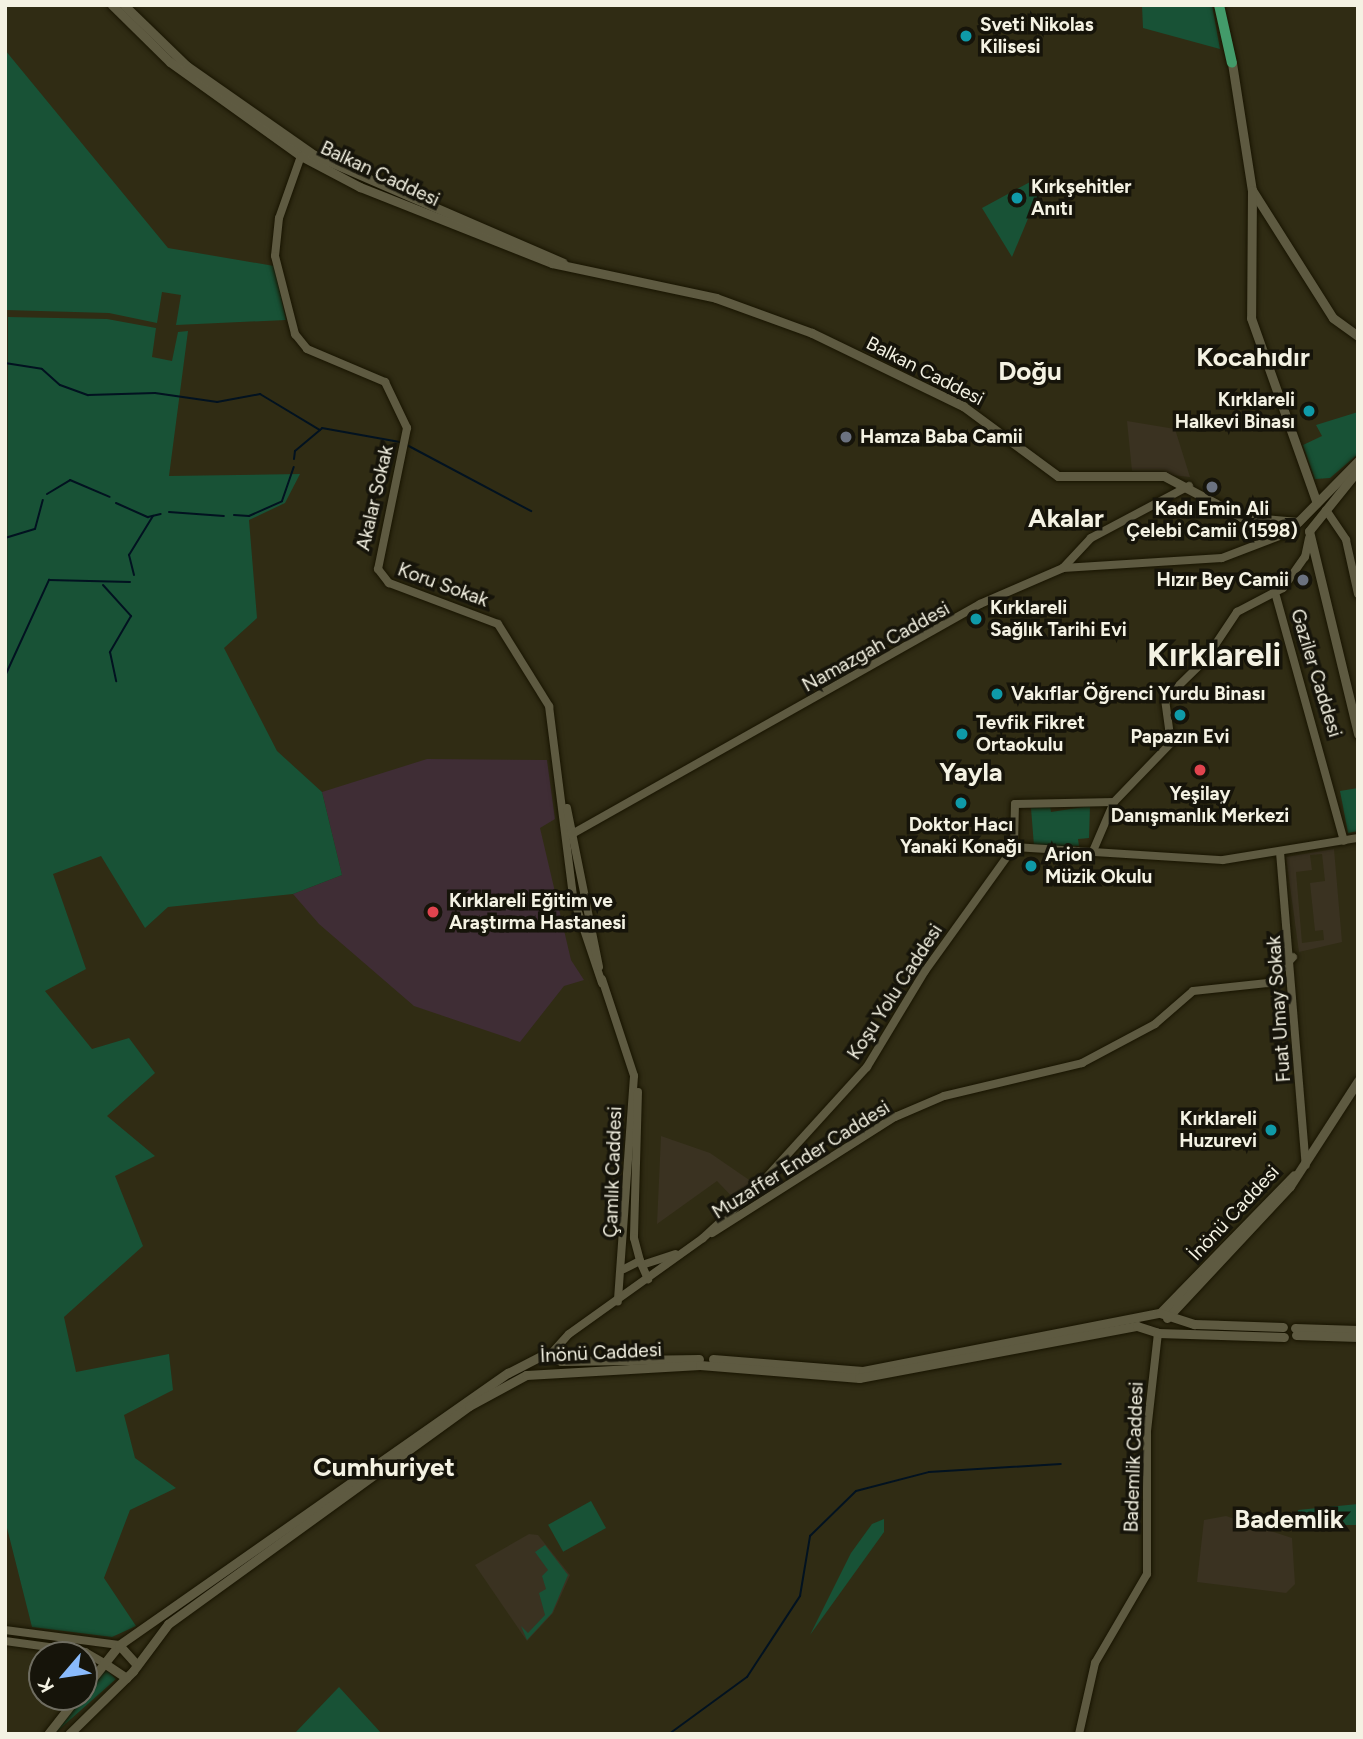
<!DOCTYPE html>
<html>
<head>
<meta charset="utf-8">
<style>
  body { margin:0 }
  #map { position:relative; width:1363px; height:1739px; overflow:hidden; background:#302c14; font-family:Figtree,sans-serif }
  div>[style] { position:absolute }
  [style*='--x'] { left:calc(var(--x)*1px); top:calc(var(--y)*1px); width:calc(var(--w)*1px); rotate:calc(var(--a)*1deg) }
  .education>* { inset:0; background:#3a3221 }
  .medical>* { inset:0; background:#3f2d35 }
  .green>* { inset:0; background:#185236; transform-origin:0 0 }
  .stream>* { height:2px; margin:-1px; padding:0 1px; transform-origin:1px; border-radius:1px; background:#021220 }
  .roads { filter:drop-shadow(0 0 2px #181400) drop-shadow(0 0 2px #181400) }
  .tertiary>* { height:8px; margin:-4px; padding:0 4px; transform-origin:4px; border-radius:4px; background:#5e5a41 }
  .secondary>* { height:9px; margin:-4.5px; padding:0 4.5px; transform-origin:4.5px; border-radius:4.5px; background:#5e5a41 }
  .primary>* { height:10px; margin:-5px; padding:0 5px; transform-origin:5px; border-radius:5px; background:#439b6a }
  .dots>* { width:19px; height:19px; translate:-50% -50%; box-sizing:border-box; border:4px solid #16140a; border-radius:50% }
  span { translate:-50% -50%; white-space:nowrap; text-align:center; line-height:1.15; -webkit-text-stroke:7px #16140a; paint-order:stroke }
  .poi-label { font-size:19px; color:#f4f2e3; font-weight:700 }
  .left { translate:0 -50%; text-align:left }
  .right { translate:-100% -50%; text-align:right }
  .street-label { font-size:19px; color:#f4f2e3 }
  .district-label { font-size:26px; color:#f4f2e3; font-weight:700 }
  .town-label { font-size:33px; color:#f4f2e3; font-weight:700 }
  .frame { position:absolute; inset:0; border:7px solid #f4f2e3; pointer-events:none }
  .north { position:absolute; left:28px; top:1641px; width:70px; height:70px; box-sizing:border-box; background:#16140a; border:2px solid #6f6d61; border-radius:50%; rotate:241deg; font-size:19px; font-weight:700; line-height:28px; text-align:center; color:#f4f2e3 }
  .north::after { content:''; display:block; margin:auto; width:24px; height:32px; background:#89bafc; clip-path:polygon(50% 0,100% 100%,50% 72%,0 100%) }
</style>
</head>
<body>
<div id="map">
  <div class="education">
    <i style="clip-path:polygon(1127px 421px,1175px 429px,1190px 477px,1132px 471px)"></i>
    <i style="clip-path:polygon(evenodd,1334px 849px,1342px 942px,1299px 952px,1286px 857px,1334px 849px,1322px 854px,1325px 881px,1310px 883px,1315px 931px,1323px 930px,1324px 940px,1302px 943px,1296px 872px,1312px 870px,1310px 855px,1322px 854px)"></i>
    <i style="clip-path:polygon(661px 1136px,710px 1153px,758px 1186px,739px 1204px,717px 1181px,657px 1224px)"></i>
    <i style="clip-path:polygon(1226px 1516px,1292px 1538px,1295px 1584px,1286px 1593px,1197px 1582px,1204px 1520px)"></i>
    <i style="clip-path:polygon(529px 1534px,538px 1535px,570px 1575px,553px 1613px,527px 1641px,475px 1565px)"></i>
  </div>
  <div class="medical">
    <i style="clip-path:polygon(427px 759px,547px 760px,555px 819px,540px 828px,571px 960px,584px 980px,564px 986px,520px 1042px,414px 1006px,319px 924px,293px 894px,342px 875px,322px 792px)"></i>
  </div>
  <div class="green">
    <i style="clip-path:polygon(1142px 5px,1212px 5px,1220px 49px,1143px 28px)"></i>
    <i style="clip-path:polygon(5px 50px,168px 248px,274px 266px,286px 320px,176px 325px,181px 295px,162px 292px,157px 323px,109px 313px,5px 310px)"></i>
    <i style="clip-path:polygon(1030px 182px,1043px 204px,1032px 209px,1012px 257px,982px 208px)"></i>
    <i style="clip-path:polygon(8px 317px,107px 319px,156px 328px,152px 357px,172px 361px,178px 332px,188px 331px,169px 476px,300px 474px,285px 503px,249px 520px,257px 618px,224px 648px,277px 751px,322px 792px,342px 875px,293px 894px,168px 907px,145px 928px,101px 856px,53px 874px,86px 969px,45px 991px,92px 1049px,129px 1038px,155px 1073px,107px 1116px,155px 1156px,115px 1176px,143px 1246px,64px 1317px,76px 1372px,169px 1354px,173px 1390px,124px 1415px,135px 1458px,176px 1488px,130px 1510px,104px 1578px,136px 1626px,112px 1637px,32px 1627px,5px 1520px)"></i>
    <i style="clip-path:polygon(1358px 412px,1358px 454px,1330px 478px,1315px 479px,1303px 445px,1322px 436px,1316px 425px)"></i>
    <i style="clip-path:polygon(1358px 788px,1358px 831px,1348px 833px,1340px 791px)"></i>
    <i style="clip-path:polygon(1050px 806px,1051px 812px,1090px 806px,1089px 838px,1078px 839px,1079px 846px,1034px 846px,1031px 808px)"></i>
    <i style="left:591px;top:1501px;width:31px;height:49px;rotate:61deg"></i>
    <i style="clip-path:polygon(1358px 1504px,1358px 1525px,1299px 1525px,1298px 1510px)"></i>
    <i style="clip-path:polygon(884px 1519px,884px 1532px,810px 1635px,851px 1553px,872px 1524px)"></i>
    <i style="clip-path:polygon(545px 1545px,568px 1575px,552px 1613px,527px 1640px,521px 1626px,528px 1633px,545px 1615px,539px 1593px,546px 1589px,542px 1576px,548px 1570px,535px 1552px)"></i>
    <i style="clip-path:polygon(105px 1669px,116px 1679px,54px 1734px,84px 1697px)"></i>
    <i style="clip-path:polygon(339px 1687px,382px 1734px,294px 1734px)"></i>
  </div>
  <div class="stream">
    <i style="--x:5;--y:363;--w:37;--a:9"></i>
    <i style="--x:42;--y:369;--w:24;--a:42"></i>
    <i style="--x:60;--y:385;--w:30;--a:20"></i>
    <i style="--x:88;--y:395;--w:67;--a:-1.7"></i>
    <i style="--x:155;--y:393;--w:63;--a:8.3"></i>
    <i style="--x:217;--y:402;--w:44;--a:-10.5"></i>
    <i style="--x:260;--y:394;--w:70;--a:31"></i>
    <i style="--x:405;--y:444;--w:143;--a:28"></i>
    <i style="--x:294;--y:459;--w:8;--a:-83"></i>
    <i style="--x:295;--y:451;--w:35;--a:-40"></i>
    <i style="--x:322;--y:428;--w:79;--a:10.2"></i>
    <i style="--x:47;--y:494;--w:27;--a:-31"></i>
    <i style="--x:70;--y:480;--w:43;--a:23"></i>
    <i style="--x:116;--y:503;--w:35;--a:24"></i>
    <i style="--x:148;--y:517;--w:13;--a:-13"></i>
    <i style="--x:169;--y:512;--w:55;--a:4.2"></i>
    <i style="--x:234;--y:515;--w:15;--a:4"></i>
    <i style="--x:249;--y:516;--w:36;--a:-24"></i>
    <i style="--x:282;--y:501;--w:36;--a:-71"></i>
    <i style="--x:5;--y:538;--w:31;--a:-17"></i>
    <i style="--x:35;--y:529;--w:30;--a:-75"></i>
    <i style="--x:134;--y:575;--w:21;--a:-104"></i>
    <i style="--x:129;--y:555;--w:46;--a:-58.4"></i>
    <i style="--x:103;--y:585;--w:42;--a:47.9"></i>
    <i style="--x:131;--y:616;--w:42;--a:120.3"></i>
    <i style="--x:110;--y:652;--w:30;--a:78"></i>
    <i style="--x:5;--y:676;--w:106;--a:-65.4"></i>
    <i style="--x:49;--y:580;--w:81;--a:1.4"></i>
    <i style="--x:669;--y:1734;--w:97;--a:-36.2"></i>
    <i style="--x:747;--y:1677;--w:97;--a:-56.8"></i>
    <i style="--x:800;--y:1596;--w:61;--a:-80.5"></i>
    <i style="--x:810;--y:1536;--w:64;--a:-44.4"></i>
    <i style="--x:856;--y:1491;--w:75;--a:-14.6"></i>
    <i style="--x:929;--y:1472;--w:132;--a:-3.5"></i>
  </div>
  <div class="roads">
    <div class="tertiary">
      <i style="--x:301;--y:156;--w:66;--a:109.5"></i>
      <i style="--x:279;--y:218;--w:38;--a:96"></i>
      <i style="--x:275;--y:256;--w:81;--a:75.6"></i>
      <i style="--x:295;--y:334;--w:19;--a:51"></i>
      <i style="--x:307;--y:349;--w:85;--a:22.9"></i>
      <i style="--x:385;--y:382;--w:51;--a:64.4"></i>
      <i style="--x:407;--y:428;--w:144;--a:101.6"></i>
      <i style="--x:378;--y:569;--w:18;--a:52"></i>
      <i style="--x:389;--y:583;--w:116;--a:20.6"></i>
      <i style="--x:498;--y:624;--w:97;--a:58.1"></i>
      <i style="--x:549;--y:706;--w:193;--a:82.8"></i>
      <i style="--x:573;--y:897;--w:91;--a:71.4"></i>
      <i style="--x:1326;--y:510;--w:36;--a:56"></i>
      <i style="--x:1346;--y:540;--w:55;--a:77.5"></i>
      <i style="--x:1063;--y:568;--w:159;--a:-3.6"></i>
      <i style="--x:1222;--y:558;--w:67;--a:-20.9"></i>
      <i style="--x:1285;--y:534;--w:18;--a:-43"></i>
      <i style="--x:1276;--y:596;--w:254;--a:74.5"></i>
      <i style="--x:567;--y:808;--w:162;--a:78.6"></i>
      <i style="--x:572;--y:834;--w:468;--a:-29.4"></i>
      <i style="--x:980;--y:604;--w:90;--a:-23.4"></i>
      <i style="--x:1063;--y:568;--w:41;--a:-47"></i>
      <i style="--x:1091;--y:538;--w:111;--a:-28"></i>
      <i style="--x:1014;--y:847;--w:209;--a:3.6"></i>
      <i style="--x:1223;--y:860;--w:137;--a:-9.3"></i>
      <i style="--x:1014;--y:847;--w:43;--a:-88.7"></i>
      <i style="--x:1015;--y:804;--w:99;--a:-1.2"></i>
      <i style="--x:1093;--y:851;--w:53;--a:-66.8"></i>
      <i style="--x:1114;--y:802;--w:82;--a:-46"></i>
      <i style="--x:1171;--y:743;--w:44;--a:-97.8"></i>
      <i style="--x:1165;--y:699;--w:56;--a:-44.3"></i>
      <i style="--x:1205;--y:660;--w:58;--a:-56.3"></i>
      <i style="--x:1237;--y:612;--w:52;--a:-27.6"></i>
      <i style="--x:1283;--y:588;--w:38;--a:-55"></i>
      <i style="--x:1305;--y:557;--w:19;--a:-78"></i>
      <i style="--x:1280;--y:852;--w:314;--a:85.3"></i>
      <i style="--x:602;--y:979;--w:102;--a:71.7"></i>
      <i style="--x:634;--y:1076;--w:226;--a:94.1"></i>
      <i style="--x:638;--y:1092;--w:146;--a:91.6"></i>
      <i style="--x:634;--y:1238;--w:24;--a:75"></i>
      <i style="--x:712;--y:1233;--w:217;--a:-32.4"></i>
      <i style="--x:895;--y:1117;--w:53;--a:-23.2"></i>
      <i style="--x:944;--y:1096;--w:142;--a:-13.4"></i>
      <i style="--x:1082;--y:1063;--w:83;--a:-28.1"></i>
      <i style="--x:1155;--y:1024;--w:50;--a:-41"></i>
      <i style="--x:1193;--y:991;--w:75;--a:-6.1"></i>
      <i style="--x:1268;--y:983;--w:36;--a:-46"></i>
      <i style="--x:645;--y:1264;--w:32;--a:-18"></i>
      <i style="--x:624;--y:1269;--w:18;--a:-27"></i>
      <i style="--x:640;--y:1261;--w:20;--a:66"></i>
      <i style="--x:550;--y:1355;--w:28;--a:-48"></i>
      <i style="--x:569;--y:1334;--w:165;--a:-35.6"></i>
      <i style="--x:703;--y:1238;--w:71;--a:-42.7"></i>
      <i style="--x:755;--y:1190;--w:166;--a:-47.7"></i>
      <i style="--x:867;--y:1067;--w:112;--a:-58.9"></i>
      <i style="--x:925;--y:971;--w:153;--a:-54.3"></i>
      <i style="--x:5;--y:1630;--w:115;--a:7.5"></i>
      <i style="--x:5;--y:1641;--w:81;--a:7.8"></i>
      <i style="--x:85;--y:1652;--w:22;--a:30"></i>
      <i style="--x:1079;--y:1734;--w:73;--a:-77.3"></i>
      <i style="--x:1095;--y:1663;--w:103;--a:-59.7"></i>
      <i style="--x:1147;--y:1574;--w:143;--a:-90"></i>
      <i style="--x:1147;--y:1431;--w:99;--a:-83.6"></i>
    </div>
    <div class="secondary">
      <i style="--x:112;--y:5;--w:81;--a:44.5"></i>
      <i style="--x:170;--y:62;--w:161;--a:35.7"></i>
      <i style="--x:301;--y:156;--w:67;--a:27.7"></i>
      <i style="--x:360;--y:187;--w:206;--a:21.6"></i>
      <i style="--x:552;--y:263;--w:168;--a:12"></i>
      <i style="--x:716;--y:298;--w:102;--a:20"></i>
      <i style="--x:812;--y:333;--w:168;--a:25.8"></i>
      <i style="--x:963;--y:406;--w:118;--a:36.4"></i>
      <i style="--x:1058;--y:476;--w:106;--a:0"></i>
      <i style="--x:1164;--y:476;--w:87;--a:28"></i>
      <i style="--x:1241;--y:517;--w:57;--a:5"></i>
      <i style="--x:124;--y:5;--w:88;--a:44.1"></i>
      <i style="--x:187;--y:66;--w:155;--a:35"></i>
      <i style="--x:314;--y:155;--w:271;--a:23.4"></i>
      <i style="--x:1232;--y:63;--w:129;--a:81.1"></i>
      <i style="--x:1252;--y:190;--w:151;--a:57.7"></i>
      <i style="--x:1333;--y:318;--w:31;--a:36"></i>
      <i style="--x:1252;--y:190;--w:128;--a:90.4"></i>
      <i style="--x:1251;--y:318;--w:196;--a:70.4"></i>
      <i style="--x:1298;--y:522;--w:86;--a:-45.5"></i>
      <i style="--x:1309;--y:531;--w:209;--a:76.4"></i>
      <i style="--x:1309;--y:531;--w:78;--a:-51.2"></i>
      <i style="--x:1160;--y:1313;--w:192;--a:-45.8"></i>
      <i style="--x:1167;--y:1318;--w:180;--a:-47"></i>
      <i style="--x:1290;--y:1186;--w:125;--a:-57.1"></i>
      <i style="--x:1295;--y:1328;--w:63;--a:1.8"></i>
      <i style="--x:1296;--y:1335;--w:62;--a:1.8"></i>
      <i style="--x:713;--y:1359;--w:150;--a:4.6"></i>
      <i style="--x:863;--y:1371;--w:303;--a:-11.1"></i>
      <i style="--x:1160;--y:1313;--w:36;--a:18"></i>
      <i style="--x:1194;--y:1324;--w:89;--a:1.9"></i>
      <i style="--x:119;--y:1645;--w:27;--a:48"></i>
      <i style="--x:104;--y:1663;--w:27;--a:34"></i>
      <i style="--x:84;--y:1689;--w:56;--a:-51.5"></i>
      <i style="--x:119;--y:1645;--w:475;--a:-35"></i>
      <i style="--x:508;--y:1373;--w:42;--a:-27.2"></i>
      <i style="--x:545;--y:1354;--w:17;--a:24"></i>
      <i style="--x:561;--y:1361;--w:138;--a:-0.8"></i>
      <i style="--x:48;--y:1734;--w:47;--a:-51.9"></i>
      <i style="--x:69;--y:1734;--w:90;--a:-44.5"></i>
      <i style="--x:133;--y:1671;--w:59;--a:-53.3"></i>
      <i style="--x:168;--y:1624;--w:372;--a:-35.9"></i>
      <i style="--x:469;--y:1406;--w:65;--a:-28.5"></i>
      <i style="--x:526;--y:1375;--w:174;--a:-3.3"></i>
      <i style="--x:700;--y:1365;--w:160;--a:4.7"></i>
      <i style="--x:859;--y:1378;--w:283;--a:-10.6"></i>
      <i style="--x:1137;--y:1326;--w:22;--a:18"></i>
      <i style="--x:1158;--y:1333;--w:126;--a:1.8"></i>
    </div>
    <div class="primary">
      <i style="--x:1219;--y:5;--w:59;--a:77.4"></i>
    </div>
  </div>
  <div class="dots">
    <i style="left:966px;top:36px;background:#0f9aa8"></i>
    <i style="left:1017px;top:198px;background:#0f9aa8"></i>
    <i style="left:1309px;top:411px;background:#0f9aa8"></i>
    <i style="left:846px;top:437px;background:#6b7280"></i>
    <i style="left:1212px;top:487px;background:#6b7280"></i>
    <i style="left:1303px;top:580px;background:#6b7280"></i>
    <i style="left:976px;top:619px;background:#0f9aa8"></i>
    <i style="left:997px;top:694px;background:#0f9aa8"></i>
    <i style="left:1180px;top:715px;background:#0f9aa8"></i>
    <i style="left:962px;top:734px;background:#0f9aa8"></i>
    <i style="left:1200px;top:770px;background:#e0444e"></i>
    <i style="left:961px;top:803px;background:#0f9aa8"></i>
    <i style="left:1031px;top:866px;background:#0f9aa8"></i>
    <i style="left:433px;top:912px;background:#e0444e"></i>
    <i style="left:1271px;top:1130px;background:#0f9aa8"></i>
  </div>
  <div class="poi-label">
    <span class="left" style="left:980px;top:36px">Sveti Nikolas<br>Kilisesi</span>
    <span class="left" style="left:1031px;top:198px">Kırkşehitler<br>Anıtı</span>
    <span class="right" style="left:1295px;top:411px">Kırklareli<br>Halkevi Binası</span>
    <span class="left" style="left:860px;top:437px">Hamza Baba Camii</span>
    <span style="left:1212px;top:520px">Kadı Emin Ali<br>Çelebi Camii (1598)</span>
    <span class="right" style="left:1289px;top:580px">Hızır Bey Camii</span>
    <span class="left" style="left:990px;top:619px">Kırklareli<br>Sağlık Tarihi Evi</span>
    <span class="left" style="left:1011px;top:694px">Vakıflar Öğrenci Yurdu Binası</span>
    <span class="left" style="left:976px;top:734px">Tevfik Fikret<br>Ortaokulu</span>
    <span style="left:1180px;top:737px">Papazın Evi</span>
    <span style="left:1200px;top:805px">Yeşilay<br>Danışmanlık Merkezi</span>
    <span style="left:961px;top:836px">Doktor Hacı<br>Yanaki Konağı</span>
    <span class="left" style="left:1045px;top:866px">Arion<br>Müzik Okulu</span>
    <span class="left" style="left:449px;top:912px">Kırklareli Eğitim ve<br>Araştırma Hastanesi</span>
    <span class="right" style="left:1257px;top:1130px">Kırklareli<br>Huzurevi</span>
  </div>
  <div class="street-label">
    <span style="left:380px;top:174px;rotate:25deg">Balkan Caddesi</span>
    <span style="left:925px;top:371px;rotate:27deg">Balkan Caddesi</span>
    <span style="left:375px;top:498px;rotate:-77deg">Akalar Sokak</span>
    <span style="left:443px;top:585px;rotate:20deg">Koru Sokak</span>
    <span style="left:876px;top:647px;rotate:-29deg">Namazgah Caddesi</span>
    <span style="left:1316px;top:673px;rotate:73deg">Gaziler Caddesi</span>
    <span style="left:895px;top:992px;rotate:-57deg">Koşu Yolu Caddesi</span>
    <span style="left:1279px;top:1009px;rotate:-94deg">Fuat Umay Sokak</span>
    <span style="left:801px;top:1160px;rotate:-32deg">Muzaffer Ender Caddesi</span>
    <span style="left:613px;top:1172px;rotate:-88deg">Çamlık Caddesi</span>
    <span style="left:1234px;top:1213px;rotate:-47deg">İnönü Caddesi</span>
    <span style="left:601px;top:1353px;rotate:-3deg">İnönü Caddesi</span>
    <span style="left:1134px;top:1457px;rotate:-88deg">Bademlik Caddesi</span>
  </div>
  <div class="district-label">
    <span style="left:1253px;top:358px">Kocahıdır</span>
    <span style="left:1030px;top:372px">Doğu</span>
    <span style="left:1066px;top:519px">Akalar</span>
    <span style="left:971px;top:773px">Yayla</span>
    <span style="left:384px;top:1468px">Cumhuriyet</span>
    <span style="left:1289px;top:1520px">Bademlik</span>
  </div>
  <div class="town-label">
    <span style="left:1214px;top:655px">Kırklareli</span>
  </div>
  <div class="frame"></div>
  <div class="north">K</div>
</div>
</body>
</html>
